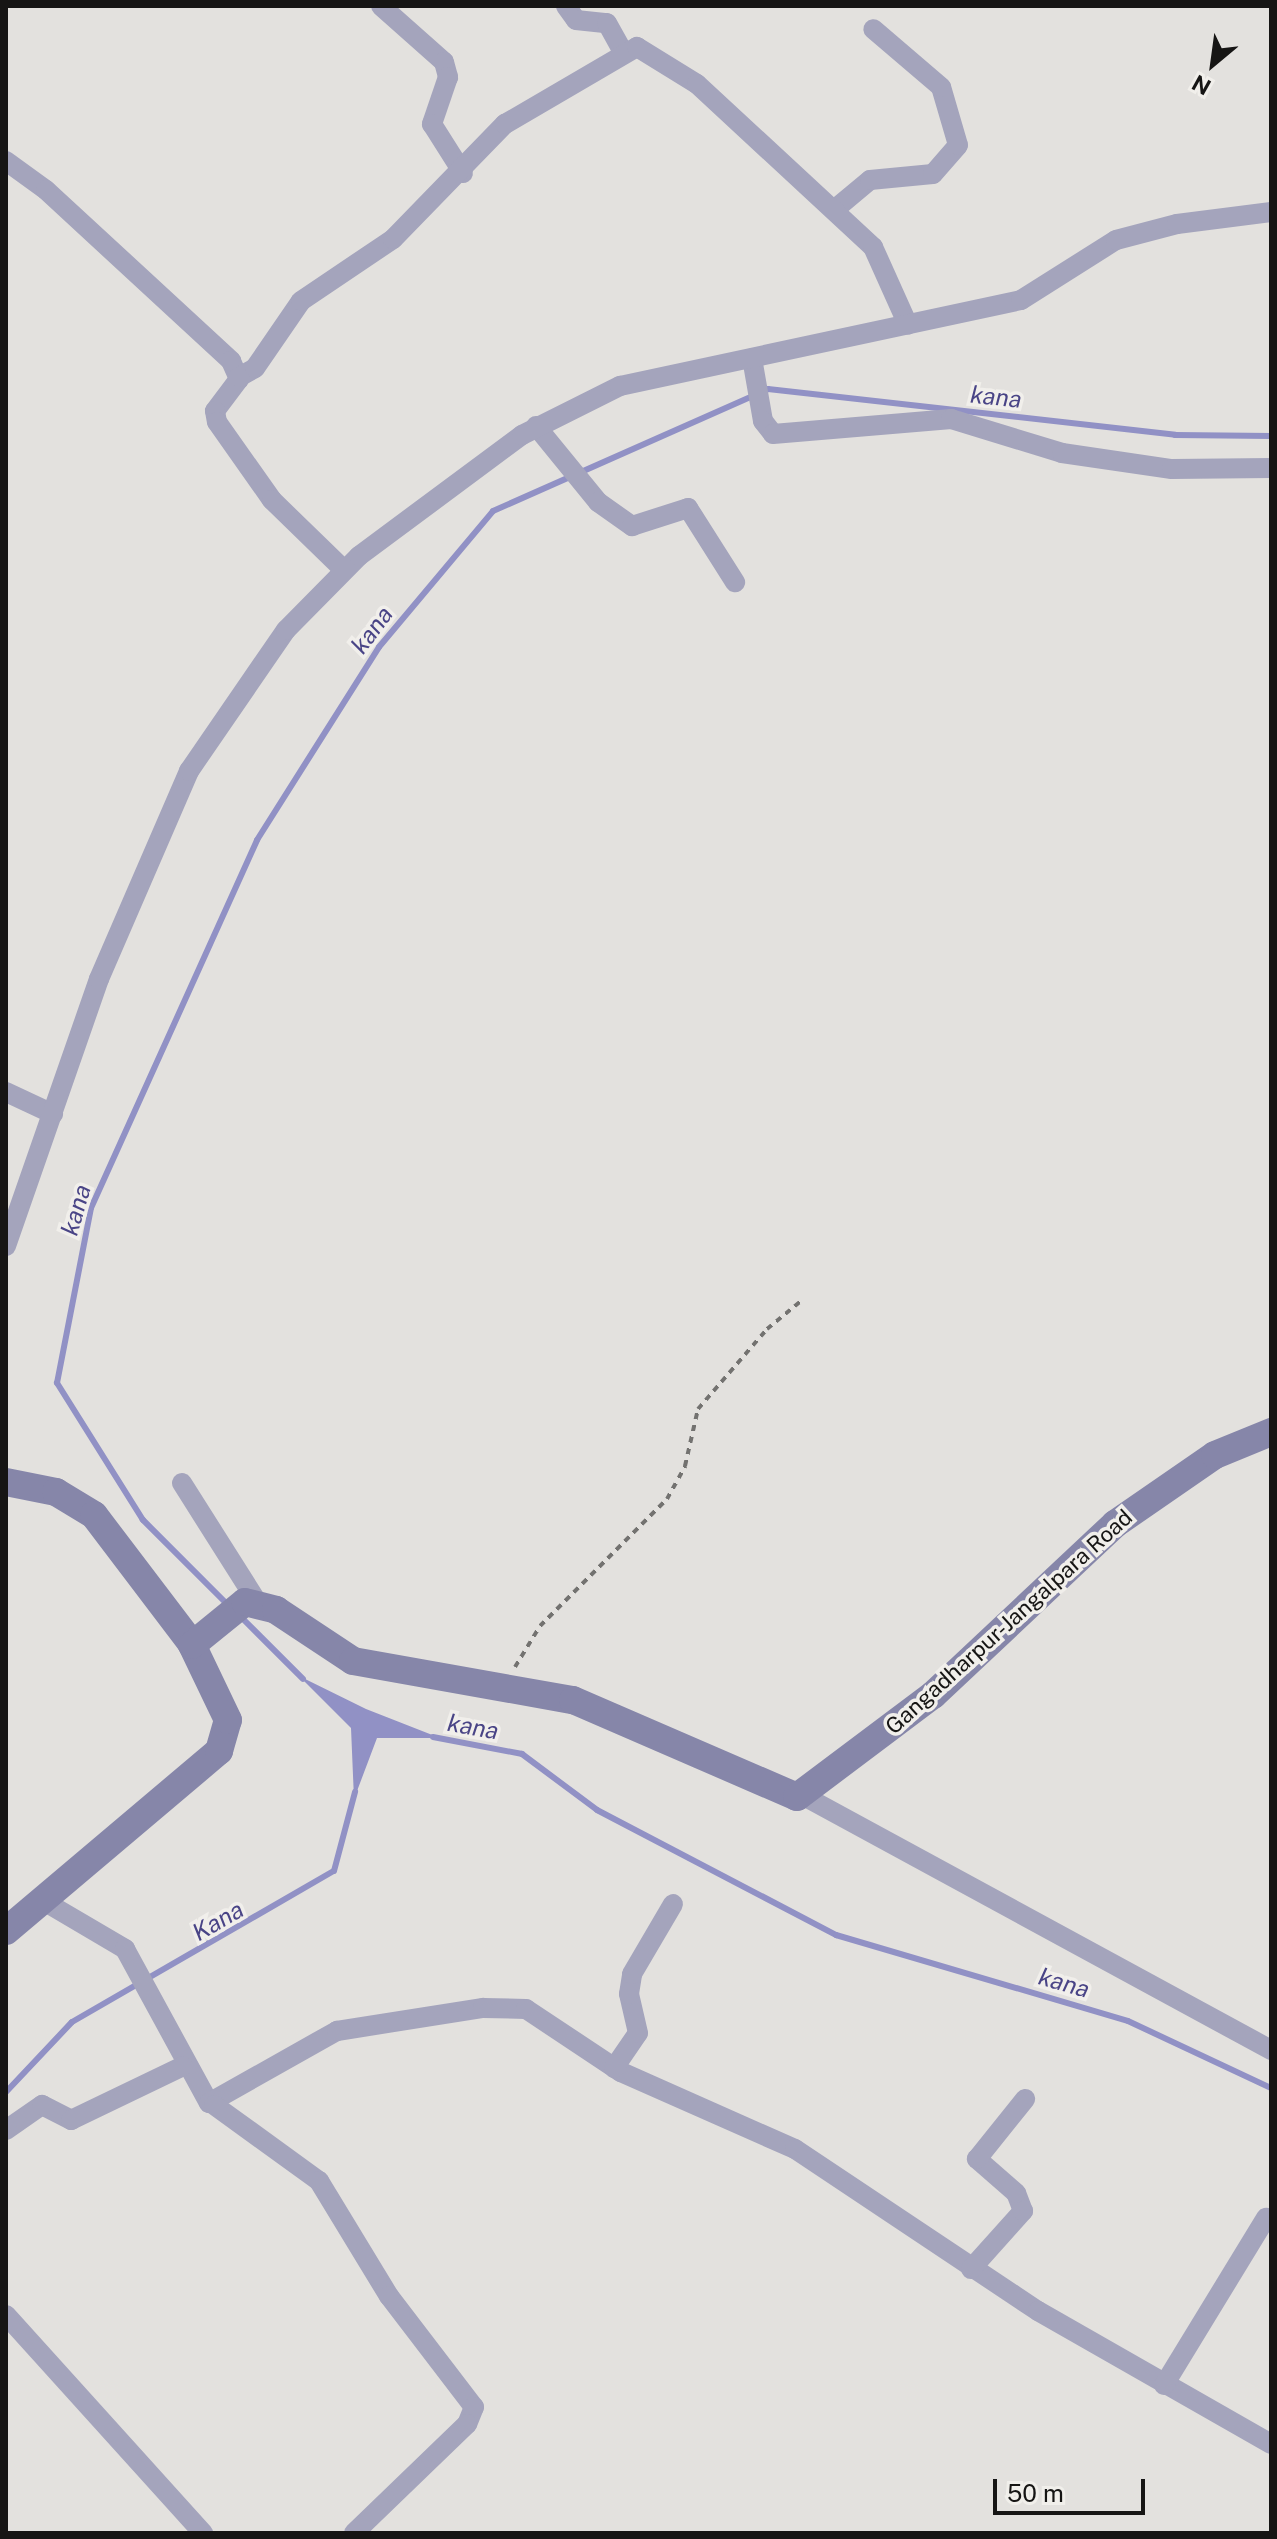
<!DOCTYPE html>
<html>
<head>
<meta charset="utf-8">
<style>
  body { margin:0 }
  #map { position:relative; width:1277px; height:2539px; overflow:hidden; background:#e3e1de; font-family:"Public Sans",sans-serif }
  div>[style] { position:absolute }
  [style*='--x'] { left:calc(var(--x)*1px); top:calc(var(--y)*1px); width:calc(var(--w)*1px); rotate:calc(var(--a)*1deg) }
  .water>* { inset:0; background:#9191c5 }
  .stream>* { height:6px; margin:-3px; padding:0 3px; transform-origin:3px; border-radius:3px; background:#9191c5 }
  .path>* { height:4px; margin-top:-2px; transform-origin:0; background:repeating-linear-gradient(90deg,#737270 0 6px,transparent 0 12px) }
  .street>* { height:20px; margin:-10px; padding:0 10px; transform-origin:10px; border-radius:10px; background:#a4a4bc }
  .secondary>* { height:28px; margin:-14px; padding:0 14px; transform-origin:14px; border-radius:14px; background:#8686a9 }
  span { translate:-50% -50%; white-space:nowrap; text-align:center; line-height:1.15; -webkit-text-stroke:7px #f1efeb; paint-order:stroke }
  .street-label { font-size:22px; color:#161514 }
  .water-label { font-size:24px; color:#494486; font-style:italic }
  .frame { position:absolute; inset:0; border:8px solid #161514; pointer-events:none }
  .north { position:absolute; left:1173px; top:24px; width:80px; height:80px; -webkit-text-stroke:6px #f1efeb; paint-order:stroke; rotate:209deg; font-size:22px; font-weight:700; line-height:32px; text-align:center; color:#161514 }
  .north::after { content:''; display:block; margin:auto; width:28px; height:36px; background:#161514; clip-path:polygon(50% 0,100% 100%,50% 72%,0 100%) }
  .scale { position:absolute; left:993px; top:2479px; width:152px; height:36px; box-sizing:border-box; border:4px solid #161514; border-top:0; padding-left:10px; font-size:24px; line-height:28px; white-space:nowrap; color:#161514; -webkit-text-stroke:6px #f1efeb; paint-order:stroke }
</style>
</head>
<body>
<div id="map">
  <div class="water">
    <i style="clip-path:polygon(299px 1676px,366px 1709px,440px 1738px,377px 1738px,354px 1799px,351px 1728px)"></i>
  </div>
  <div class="stream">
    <i style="--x:229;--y:1606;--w:122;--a:-135"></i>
    <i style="--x:143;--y:1520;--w:162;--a:-122.1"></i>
    <i style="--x:57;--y:1383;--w:178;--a:-79"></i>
    <i style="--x:91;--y:1208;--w:404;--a:-65.7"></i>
    <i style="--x:257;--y:840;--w:228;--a:-57.7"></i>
    <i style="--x:379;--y:647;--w:177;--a:-50"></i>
    <i style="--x:493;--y:511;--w:301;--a:-23.9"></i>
    <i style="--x:768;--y:389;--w:410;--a:6.4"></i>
    <i style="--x:1175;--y:435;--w:96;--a:0.6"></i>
    <i style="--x:240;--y:1616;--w:89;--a:45"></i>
    <i style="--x:433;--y:1737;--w:91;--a:10.8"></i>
    <i style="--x:522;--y:1754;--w:94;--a:36.7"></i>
    <i style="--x:597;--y:1810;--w:270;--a:27.6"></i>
    <i style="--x:836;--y:1935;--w:304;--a:16.4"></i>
    <i style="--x:1128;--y:2021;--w:158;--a:25.1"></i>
    <i style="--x:6;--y:2092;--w:96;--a:-46.7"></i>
    <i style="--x:72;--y:2022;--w:302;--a:-30"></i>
    <i style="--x:334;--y:1871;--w:82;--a:-75.1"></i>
  </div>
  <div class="path">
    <i style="--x:515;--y:1667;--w:48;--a:-58.6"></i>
    <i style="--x:540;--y:1626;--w:180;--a:-45"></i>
    <i style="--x:667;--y:1499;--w:38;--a:-61"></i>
    <i style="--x:685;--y:1466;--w:58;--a:-77.2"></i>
    <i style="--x:698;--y:1409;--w:106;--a:-49.2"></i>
    <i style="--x:767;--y:1329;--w:44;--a:-39.5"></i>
  </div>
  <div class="street">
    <i style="--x:381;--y:6;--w:84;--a:41.6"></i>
    <i style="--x:444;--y:62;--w:16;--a:75"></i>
    <i style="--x:448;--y:77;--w:50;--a:108.8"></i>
    <i style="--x:432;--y:124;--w:58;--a:57.7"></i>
    <i style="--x:566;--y:6;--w:17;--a:54"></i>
    <i style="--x:576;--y:20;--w:31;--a:6"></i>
    <i style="--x:607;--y:23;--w:33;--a:61"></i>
    <i style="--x:6;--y:161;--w:49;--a:35.9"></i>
    <i style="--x:46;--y:190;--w:252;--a:42.7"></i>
    <i style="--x:231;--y:361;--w:20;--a:66"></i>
    <i style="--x:239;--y:379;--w:40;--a:127"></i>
    <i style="--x:215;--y:411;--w:11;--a:80"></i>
    <i style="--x:217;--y:422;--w:95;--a:54.8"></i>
    <i style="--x:272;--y:500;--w:99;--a:44.2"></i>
    <i style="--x:834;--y:210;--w:47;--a:-39.8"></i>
    <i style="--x:870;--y:180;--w:63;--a:-5.4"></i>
    <i style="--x:933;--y:174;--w:38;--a:-49"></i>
    <i style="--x:958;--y:145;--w:60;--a:-106.3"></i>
    <i style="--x:941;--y:87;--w:89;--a:-139.5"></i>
    <i style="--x:752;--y:358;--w:64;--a:80.1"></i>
    <i style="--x:763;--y:421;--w:16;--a:52"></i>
    <i style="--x:773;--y:434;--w:179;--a:-4.8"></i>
    <i style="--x:951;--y:419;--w:116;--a:17"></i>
    <i style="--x:1062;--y:453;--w:111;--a:8.3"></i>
    <i style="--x:1172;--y:469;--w:99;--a:-0.6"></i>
    <i style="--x:239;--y:377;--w:18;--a:-29"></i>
    <i style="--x:255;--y:368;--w:81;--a:-55.5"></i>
    <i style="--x:301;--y:301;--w:111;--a:-34"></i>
    <i style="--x:393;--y:239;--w:161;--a:-45.8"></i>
    <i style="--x:505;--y:124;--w:153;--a:-30.3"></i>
    <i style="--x:637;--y:47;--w:70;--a:31.7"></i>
    <i style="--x:697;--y:84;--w:240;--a:42.8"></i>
    <i style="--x:873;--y:247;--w:85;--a:65.8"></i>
    <i style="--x:536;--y:426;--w:98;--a:50.8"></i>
    <i style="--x:598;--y:502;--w:42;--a:35.2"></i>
    <i style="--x:632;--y:526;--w:59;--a:-17.8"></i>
    <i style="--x:688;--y:508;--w:88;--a:57.6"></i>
    <i style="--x:6;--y:1092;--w:52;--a:25.1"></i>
    <i style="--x:6;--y:1246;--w:283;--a:-70.8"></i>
    <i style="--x:99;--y:979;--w:227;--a:-66.6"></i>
    <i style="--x:189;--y:771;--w:171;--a:-55.5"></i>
    <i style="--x:286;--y:630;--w:104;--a:-45.4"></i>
    <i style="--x:359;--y:556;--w:203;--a:-36.6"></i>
    <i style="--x:522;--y:435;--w:110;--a:-26.6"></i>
    <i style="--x:620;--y:386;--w:410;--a:-12.1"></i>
    <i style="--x:1021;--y:300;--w:112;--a:-32.3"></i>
    <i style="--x:1116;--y:240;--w:63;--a:-14.7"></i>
    <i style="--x:1177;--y:224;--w:95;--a:-7.3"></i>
    <i style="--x:182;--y:1483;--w:142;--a:57.7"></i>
    <i style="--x:802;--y:1795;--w:534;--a:28.53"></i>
    <i style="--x:47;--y:1903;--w:91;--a:30.5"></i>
    <i style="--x:125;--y:1949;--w:175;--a:61.4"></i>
    <i style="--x:209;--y:2103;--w:147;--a:-29.4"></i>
    <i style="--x:337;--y:2031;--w:148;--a:-9"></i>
    <i style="--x:483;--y:2008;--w:43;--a:1.3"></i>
    <i style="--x:526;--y:2009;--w:114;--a:33.6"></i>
    <i style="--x:621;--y:2072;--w:190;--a:23.9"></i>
    <i style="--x:795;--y:2149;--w:292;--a:33.7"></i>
    <i style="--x:1038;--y:2311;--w:268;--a:29.7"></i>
    <i style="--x:614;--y:2068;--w:42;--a:-55.6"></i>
    <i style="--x:638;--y:2033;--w:40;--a:-103"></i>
    <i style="--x:629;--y:1994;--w:20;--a:-81"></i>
    <i style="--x:632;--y:1974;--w:81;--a:-59.6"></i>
    <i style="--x:214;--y:2105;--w:130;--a:35.9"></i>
    <i style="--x:319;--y:2181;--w:135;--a:58.7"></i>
    <i style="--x:389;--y:2296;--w:140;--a:52.6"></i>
    <i style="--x:474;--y:2407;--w:18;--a:112"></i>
    <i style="--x:467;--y:2424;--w:157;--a:136"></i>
    <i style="--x:6;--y:2130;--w:44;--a:-34.8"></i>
    <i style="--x:42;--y:2105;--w:33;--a:27"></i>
    <i style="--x:71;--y:2120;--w:124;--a:-25.7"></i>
    <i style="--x:971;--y:2269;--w:78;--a:-48.1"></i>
    <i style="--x:1023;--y:2211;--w:19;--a:-111"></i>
    <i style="--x:1016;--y:2193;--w:52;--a:-138.9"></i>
    <i style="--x:977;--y:2159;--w:77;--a:-51.3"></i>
    <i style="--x:6;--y:2315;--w:294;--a:47.9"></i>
    <i style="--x:1164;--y:2385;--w:196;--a:-58.6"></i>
  </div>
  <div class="secondary">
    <i style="--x:6;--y:1482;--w:51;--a:11.3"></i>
    <i style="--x:56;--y:1492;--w:44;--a:31.2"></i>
    <i style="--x:94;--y:1515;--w:162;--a:52.8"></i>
    <i style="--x:6;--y:1931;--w:279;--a:-40.2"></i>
    <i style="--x:219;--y:1751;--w:32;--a:-74"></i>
    <i style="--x:228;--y:1720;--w:83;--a:-115.6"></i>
    <i style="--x:192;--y:1645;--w:68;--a:-39.1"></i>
    <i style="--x:245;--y:1602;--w:32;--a:14"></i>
    <i style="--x:276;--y:1610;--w:92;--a:33.5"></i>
    <i style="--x:353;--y:1661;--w:223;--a:10.1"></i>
    <i style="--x:573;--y:1700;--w:244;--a:23.4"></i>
    <i style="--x:797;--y:1797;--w:170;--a:-36.9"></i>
    <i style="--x:933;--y:1695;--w:250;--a:-43.2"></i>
    <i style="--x:1115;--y:1524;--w:121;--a:-34.6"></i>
    <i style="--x:1215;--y:1455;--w:61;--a:-22.3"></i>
  </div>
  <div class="street-label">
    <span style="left:1009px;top:1622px;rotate:-42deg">Gangadharpur-Jangalpara Road</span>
  </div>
  <div class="water-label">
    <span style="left:996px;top:397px;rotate:6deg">kana</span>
    <span style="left:372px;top:630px;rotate:-53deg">kana</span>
    <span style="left:76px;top:1210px;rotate:-74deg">kana</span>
    <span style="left:473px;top:1727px;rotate:10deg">kana</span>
    <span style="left:218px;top:1921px;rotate:-30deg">Kana</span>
    <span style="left:1064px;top:1983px;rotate:16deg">kana</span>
  </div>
  <div class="frame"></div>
  <div class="north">N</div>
  <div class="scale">50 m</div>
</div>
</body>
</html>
